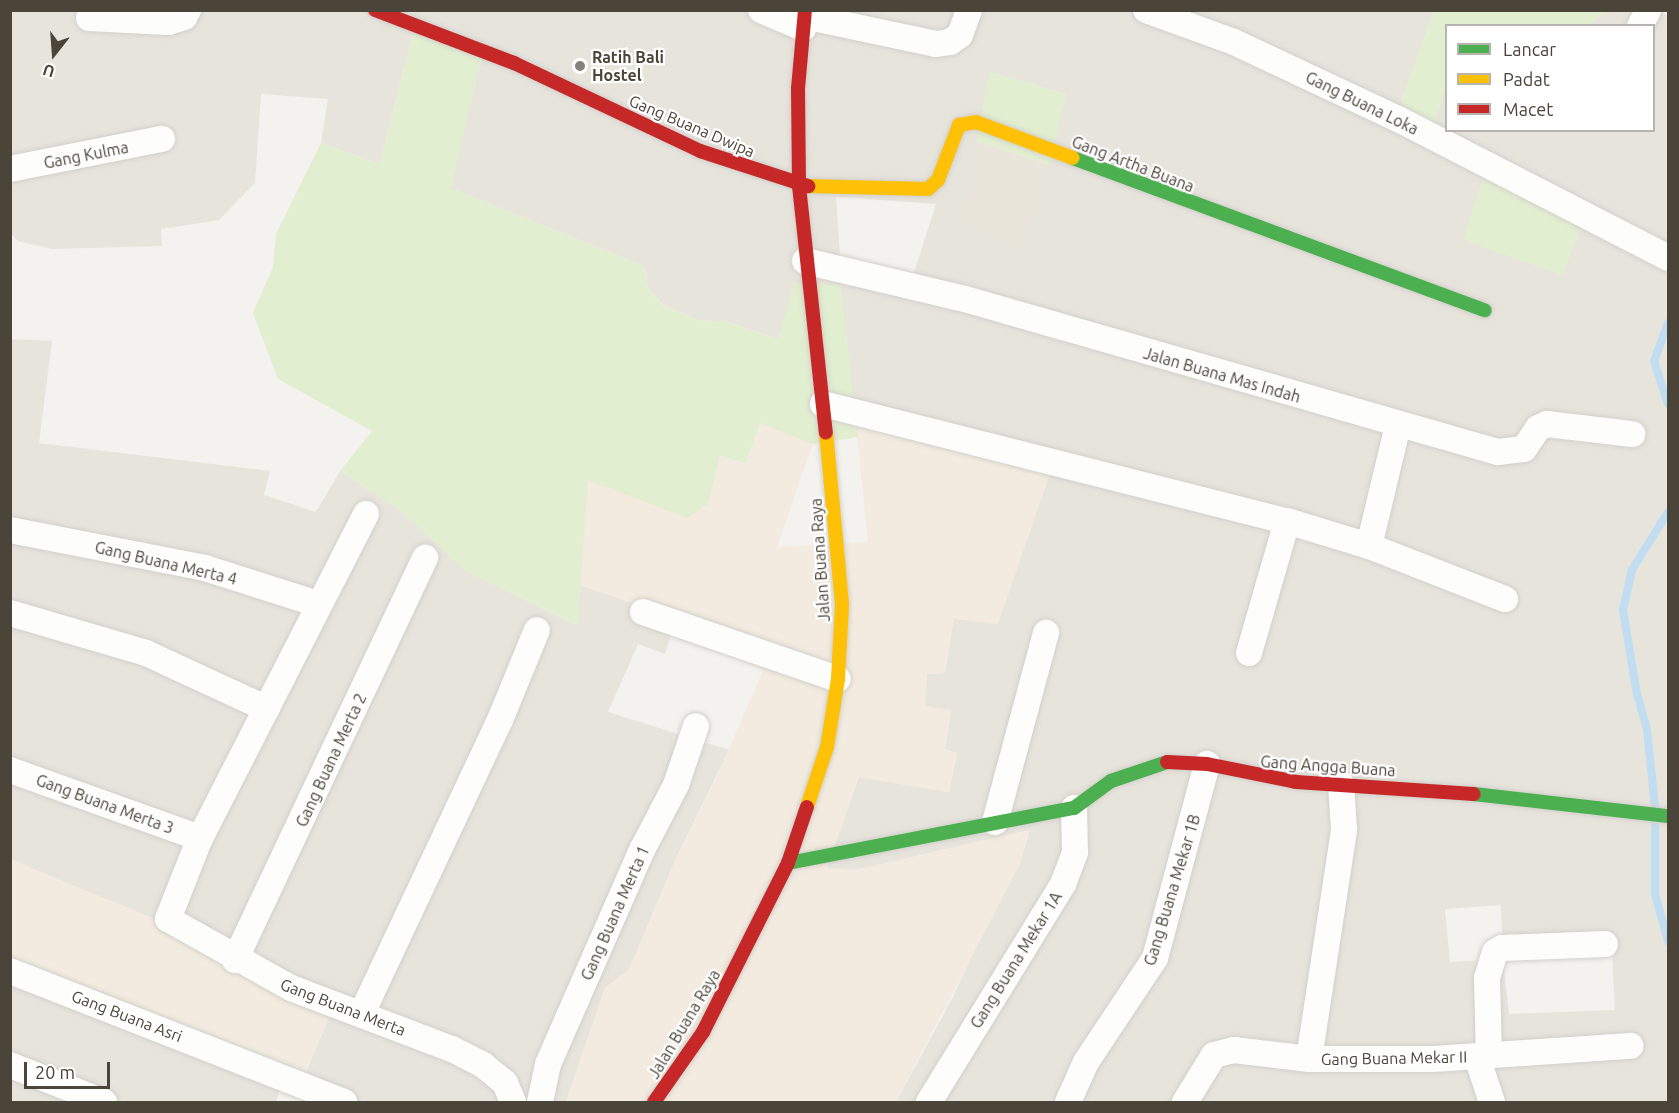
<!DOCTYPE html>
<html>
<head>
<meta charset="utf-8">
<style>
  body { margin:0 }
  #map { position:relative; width:1679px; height:1113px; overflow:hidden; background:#f4f2ee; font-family:Ubuntu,sans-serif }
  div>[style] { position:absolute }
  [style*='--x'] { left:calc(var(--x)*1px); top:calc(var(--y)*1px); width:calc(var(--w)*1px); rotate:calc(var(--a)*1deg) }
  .residential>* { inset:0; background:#e7e4dc }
  .commercial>* { inset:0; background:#f3ebdf }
  .education>* { inset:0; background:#eae5da }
  .green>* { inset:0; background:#e1eecf }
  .stream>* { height:8px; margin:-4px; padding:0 4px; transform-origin:4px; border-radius:4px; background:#c0ddf1 }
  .roads { filter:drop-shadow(0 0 2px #d2d0cb) drop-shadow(0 0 2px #d2d0cb) }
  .street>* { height:26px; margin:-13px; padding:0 13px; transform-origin:13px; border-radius:13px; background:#fdfdfc }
  .fast>* { height:14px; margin:-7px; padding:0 7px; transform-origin:7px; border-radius:7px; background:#4caf50 }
  .slow>* { height:14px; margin:-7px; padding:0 7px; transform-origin:7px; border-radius:7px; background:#ffc107 }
  .jam>* { height:14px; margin:-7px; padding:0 7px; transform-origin:7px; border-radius:7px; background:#c62828 }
  .dots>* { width:16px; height:16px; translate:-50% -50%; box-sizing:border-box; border:3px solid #fff; border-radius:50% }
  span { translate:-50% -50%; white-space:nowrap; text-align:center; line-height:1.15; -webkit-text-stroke:4.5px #fff; paint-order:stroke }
  .poi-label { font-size:16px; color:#4b4439; font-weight:700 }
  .left { translate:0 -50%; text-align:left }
  .street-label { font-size:16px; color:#4b4439 }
  .frame { position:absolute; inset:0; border:12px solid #4b4439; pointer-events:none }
  .legend { position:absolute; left:1445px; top:24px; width:210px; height:108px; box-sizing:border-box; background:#fff; border:2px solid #b7b4b0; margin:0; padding:8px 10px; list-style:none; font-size:18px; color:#4b4439 }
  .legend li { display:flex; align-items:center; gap:12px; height:30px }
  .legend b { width:30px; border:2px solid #b7b4b0 }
  .north { position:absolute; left:24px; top:24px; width:60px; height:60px; -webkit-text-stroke:4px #fff; paint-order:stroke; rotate:197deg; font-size:16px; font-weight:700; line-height:24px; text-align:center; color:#4b4439 }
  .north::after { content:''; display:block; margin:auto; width:21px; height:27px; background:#4b4439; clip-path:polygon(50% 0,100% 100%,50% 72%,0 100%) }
  .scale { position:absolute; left:24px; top:1062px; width:86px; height:27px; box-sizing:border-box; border:3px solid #4b4439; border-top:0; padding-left:8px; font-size:18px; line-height:21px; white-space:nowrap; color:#4b4439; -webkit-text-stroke:4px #fff; paint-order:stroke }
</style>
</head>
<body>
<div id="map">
  <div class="residential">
    <i style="clip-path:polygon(evenodd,11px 11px,1434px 11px,1396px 116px,1432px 132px,1446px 84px,1446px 130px,1654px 130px,1654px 26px,1589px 25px,1605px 11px,1659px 11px,1668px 17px,1668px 1102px,896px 1102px,953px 997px,1029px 830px,856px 870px,826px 869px,859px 777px,949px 792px,957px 753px,945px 749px,951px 711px,925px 706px,927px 674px,945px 673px,953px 619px,855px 417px,778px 339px,728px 322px,698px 320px,663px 305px,648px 288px,644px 266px,450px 188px,482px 56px,414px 29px,380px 164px,321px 143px,328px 99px,261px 94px,255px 183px,219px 220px,161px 229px,162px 246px,52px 249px,18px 241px,11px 234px,11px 11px,990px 72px,1066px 94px,1025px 250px,962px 224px,990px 72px,11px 11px,836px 197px,936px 204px,909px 288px,841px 269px,836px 197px,11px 11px,1501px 905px,1503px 959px,1450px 962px,1445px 909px,1501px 905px,11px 11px,1612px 953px,1615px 1010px,1509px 1014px,1503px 959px,1612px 953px)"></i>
    <i style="clip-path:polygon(10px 339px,52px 341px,39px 443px,270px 471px,264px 495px,316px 512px,340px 471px,400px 510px,466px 571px,577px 625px,580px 585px,676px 618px,665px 654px,638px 644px,608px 712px,729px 750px,677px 856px,629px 970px,605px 988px,566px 1102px,338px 1102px,299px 1088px,332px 1011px,11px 859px,10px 636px,14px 623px,10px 622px)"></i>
    <i style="clip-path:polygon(10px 974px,283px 1081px,276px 1102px,11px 1102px)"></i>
  </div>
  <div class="commercial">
    <i style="clip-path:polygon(855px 417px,1051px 471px,998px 624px,954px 619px,945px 673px,927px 674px,925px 706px,951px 710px,945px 749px,957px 753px,949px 792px,859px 777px,826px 868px,856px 870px,1030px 830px,1020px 864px,896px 1102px,566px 1102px,605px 988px,629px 970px,677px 856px,717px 776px,765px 666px,676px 618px,580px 585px,588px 480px,708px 504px,720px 456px,746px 463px,760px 423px,813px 444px,777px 547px,868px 542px)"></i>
    <i style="clip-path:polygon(10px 859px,203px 939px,332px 1010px,299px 1088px,11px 974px)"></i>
  </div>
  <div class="education">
    <i style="clip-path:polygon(976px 141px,1050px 165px,1025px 250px,961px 224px)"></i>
  </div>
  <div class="green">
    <i style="clip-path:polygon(1434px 11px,1605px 11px,1589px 25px,1446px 26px,1446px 84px,1432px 132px,1396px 116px)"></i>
    <i style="clip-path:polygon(414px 29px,482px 55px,451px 188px,644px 266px,648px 288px,662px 305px,698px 320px,728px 322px,778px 339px,794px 283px,841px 285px,858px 437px,813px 444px,760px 423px,746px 463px,720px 456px,708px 504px,687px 518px,588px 480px,578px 625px,465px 571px,400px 510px,340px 471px,372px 431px,278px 379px,253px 313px,273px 267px,276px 234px,321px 143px,380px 164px)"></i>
    <i style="clip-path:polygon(990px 72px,1066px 94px,1050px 165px,976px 141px)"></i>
    <i style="clip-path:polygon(1487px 165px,1586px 217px,1562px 275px,1463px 240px)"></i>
  </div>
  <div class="stream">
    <i style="--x:1668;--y:323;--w:40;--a:110.2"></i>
    <i style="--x:1654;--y:361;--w:45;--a:72"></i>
    <i style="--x:1655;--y:807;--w:78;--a:-95.9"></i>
    <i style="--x:1647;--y:729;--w:35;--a:-106"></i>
    <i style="--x:1637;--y:695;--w:86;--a:-99.4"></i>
    <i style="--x:1623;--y:610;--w:41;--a:-77.3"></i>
    <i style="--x:1632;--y:570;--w:68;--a:-58.2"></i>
    <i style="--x:1655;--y:820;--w:74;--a:90"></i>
    <i style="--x:1655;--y:894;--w:49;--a:74.5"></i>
  </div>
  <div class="roads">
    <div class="street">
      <i style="--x:761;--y:10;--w:46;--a:23.2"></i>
      <i style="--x:1146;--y:10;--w:94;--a:20"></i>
      <i style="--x:1234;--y:42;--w:181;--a:25.2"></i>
      <i style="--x:1398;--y:119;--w:304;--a:27.2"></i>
      <i style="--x:804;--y:16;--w:135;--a:12"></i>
      <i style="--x:936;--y:44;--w:14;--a:-8"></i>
      <i style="--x:950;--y:42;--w:12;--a:-35"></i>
      <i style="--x:960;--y:35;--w:27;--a:-70"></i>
      <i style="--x:89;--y:18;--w:79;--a:2.9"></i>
      <i style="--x:168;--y:22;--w:17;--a:-17"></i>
      <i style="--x:184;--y:17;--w:8;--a:-60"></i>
      <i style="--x:1640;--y:26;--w:18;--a:-63"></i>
      <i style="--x:10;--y:169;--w:155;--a:-11.2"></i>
      <i style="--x:805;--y:261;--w:164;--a:13.4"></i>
      <i style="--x:965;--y:299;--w:555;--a:16.02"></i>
      <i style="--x:1498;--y:452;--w:26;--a:-7"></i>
      <i style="--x:1524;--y:449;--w:25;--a:-56"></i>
      <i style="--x:1538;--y:428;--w:10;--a:-24"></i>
      <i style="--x:1547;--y:424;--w:86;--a:6.7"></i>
      <i style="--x:823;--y:404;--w:479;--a:14.2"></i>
      <i style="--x:1287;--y:521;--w:86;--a:17"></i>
      <i style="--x:1369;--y:546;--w:146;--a:21.3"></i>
      <i style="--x:366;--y:514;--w:364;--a:117.1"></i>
      <i style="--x:200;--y:838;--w:87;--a:111.6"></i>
      <i style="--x:168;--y:919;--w:141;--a:29.3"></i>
      <i style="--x:291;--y:988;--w:172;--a:20.8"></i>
      <i style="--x:452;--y:1049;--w:35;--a:27"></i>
      <i style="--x:483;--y:1065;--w:28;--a:39"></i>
      <i style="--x:505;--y:1083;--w:21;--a:67"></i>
      <i style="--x:10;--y:530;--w:199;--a:11"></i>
      <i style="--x:205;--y:568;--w:119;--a:17.7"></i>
      <i style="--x:1369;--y:546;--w:124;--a:-76.5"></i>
      <i style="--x:643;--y:612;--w:206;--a:19"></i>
      <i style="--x:10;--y:613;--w:142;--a:16.4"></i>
      <i style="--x:146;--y:653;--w:133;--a:24.8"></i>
      <i style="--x:1249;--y:653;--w:137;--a:-73.9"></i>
      <i style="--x:10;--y:770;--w:202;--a:19.7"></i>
      <i style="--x:995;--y:822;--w:196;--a:-74.9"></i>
      <i style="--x:235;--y:960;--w:445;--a:-64.7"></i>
      <i style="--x:10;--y:971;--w:359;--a:21.4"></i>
      <i style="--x:362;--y:1013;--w:324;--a:-64.8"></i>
      <i style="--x:500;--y:720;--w:97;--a:-67.7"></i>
      <i style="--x:1489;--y:1056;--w:78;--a:-91.5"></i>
      <i style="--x:1487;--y:978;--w:27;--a:-73"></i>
      <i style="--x:1495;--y:952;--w:8;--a:-30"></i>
      <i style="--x:1502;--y:948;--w:103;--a:-2.2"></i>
      <i style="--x:1477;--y:1057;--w:47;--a:71.6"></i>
      <i style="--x:1309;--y:1059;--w:233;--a:-81.3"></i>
      <i style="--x:1344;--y:829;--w:45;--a:-93.8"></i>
      <i style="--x:10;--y:1065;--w:101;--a:21.5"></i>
      <i style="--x:540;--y:1102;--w:39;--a:-78"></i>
      <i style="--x:548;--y:1064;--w:234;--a:-66.3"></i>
      <i style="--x:642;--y:850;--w:73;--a:-62.4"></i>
      <i style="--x:676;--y:785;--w:62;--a:-71.3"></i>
      <i style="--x:929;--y:1102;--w:256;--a:-58.4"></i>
      <i style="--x:1063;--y:884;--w:34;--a:-69"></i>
      <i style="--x:1075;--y:852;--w:44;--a:-91.3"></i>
      <i style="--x:1068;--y:1102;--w:44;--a:-65.8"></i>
      <i style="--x:1086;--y:1062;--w:125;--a:-56.4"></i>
      <i style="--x:1155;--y:958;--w:201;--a:-75"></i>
      <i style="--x:1185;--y:1102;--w:55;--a:-58.3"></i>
      <i style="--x:1214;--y:1055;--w:21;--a:-14"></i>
      <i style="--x:1234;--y:1050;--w:76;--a:6.8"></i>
      <i style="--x:1309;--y:1059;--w:124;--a:0"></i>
      <i style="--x:1433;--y:1059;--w:198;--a:-3.8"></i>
    </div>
    <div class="fast">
      <i style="--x:1073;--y:158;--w:439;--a:20.3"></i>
      <i style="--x:1474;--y:794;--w:195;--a:6.5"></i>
      <i style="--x:788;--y:863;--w:291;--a:-10.9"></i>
      <i style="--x:1074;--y:808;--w:46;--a:-36.1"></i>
      <i style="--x:1111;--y:781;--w:59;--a:-18.7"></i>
    </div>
    <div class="slow">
      <i style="--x:808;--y:186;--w:120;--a:1.4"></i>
      <i style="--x:928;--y:189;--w:13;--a:-42"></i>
      <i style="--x:938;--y:180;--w:59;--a:-69.1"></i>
      <i style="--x:959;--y:125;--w:17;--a:-10"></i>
      <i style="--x:976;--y:122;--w:103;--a:20.4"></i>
      <i style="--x:807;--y:807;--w:63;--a:-71.6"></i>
      <i style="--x:827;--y:747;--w:69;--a:-80.8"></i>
      <i style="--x:838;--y:679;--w:75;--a:-86.9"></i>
      <i style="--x:842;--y:604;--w:172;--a:-95.3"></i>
    </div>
    <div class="jam">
      <i style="--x:375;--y:10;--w:149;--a:20.9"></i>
      <i style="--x:514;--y:63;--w:206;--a:25.3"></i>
      <i style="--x:700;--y:151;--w:114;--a:18"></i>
      <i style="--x:805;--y:10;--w:79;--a:95.1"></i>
      <i style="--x:798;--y:89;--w:97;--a:89.4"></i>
      <i style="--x:799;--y:186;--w:248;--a:83.8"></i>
      <i style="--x:1167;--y:762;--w:40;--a:2.9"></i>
      <i style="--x:1207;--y:764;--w:91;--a:11.4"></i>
      <i style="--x:1296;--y:782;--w:178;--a:3.9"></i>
      <i style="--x:654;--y:1102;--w:85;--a:-55"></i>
      <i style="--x:703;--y:1032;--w:189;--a:-63.3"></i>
      <i style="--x:788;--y:863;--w:59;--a:-71.3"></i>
    </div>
  </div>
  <div class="dots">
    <i style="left:580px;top:66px;background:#868178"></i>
  </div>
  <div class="poi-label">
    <span class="left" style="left:592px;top:66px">Ratih Bali<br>Hostel</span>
  </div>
  <div class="street-label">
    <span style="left:1362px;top:103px;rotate:26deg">Gang Buana Loka</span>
    <span style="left:692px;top:126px;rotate:23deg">Gang Buana Dwipa</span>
    <span style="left:86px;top:155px;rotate:-11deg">Gang Kulma</span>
    <span style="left:1133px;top:164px;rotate:21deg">Gang Artha Buana</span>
    <span style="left:1222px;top:375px;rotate:16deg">Jalan Buana Mas Indah</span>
    <span style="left:820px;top:560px;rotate:-94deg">Jalan Buana Raya</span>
    <span style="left:166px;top:563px;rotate:13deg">Gang Buana Merta 4</span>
    <span style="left:331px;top:760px;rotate:-65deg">Gang Buana Merta 2</span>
    <span style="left:1328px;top:766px;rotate:4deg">Gang Angga Buana</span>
    <span style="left:105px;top:804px;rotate:20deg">Gang Buana Merta 3</span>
    <span style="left:1172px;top:890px;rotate:-73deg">Gang Buana Mekar 1B</span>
    <span style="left:615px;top:913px;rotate:-66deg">Gang Buana Merta 1</span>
    <span style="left:1016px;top:960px;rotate:-58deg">Gang Buana Mekar 1A</span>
    <span style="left:343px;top:1007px;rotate:21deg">Gang Buana Merta</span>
    <span style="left:127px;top:1016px;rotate:21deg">Gang Buana Asri</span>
    <span style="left:684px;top:1024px;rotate:-59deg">Jalan Buana Raya</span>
    <span style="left:1394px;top:1058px;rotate:-1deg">Gang Buana Mekar II</span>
  </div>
  <div class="frame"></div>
  <ul class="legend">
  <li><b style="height:8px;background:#4caf50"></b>Lancar</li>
  <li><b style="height:8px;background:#ffc107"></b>Padat</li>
  <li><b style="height:8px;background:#c62828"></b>Macet</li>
  </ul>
  <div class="north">U</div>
  <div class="scale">20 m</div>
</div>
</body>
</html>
